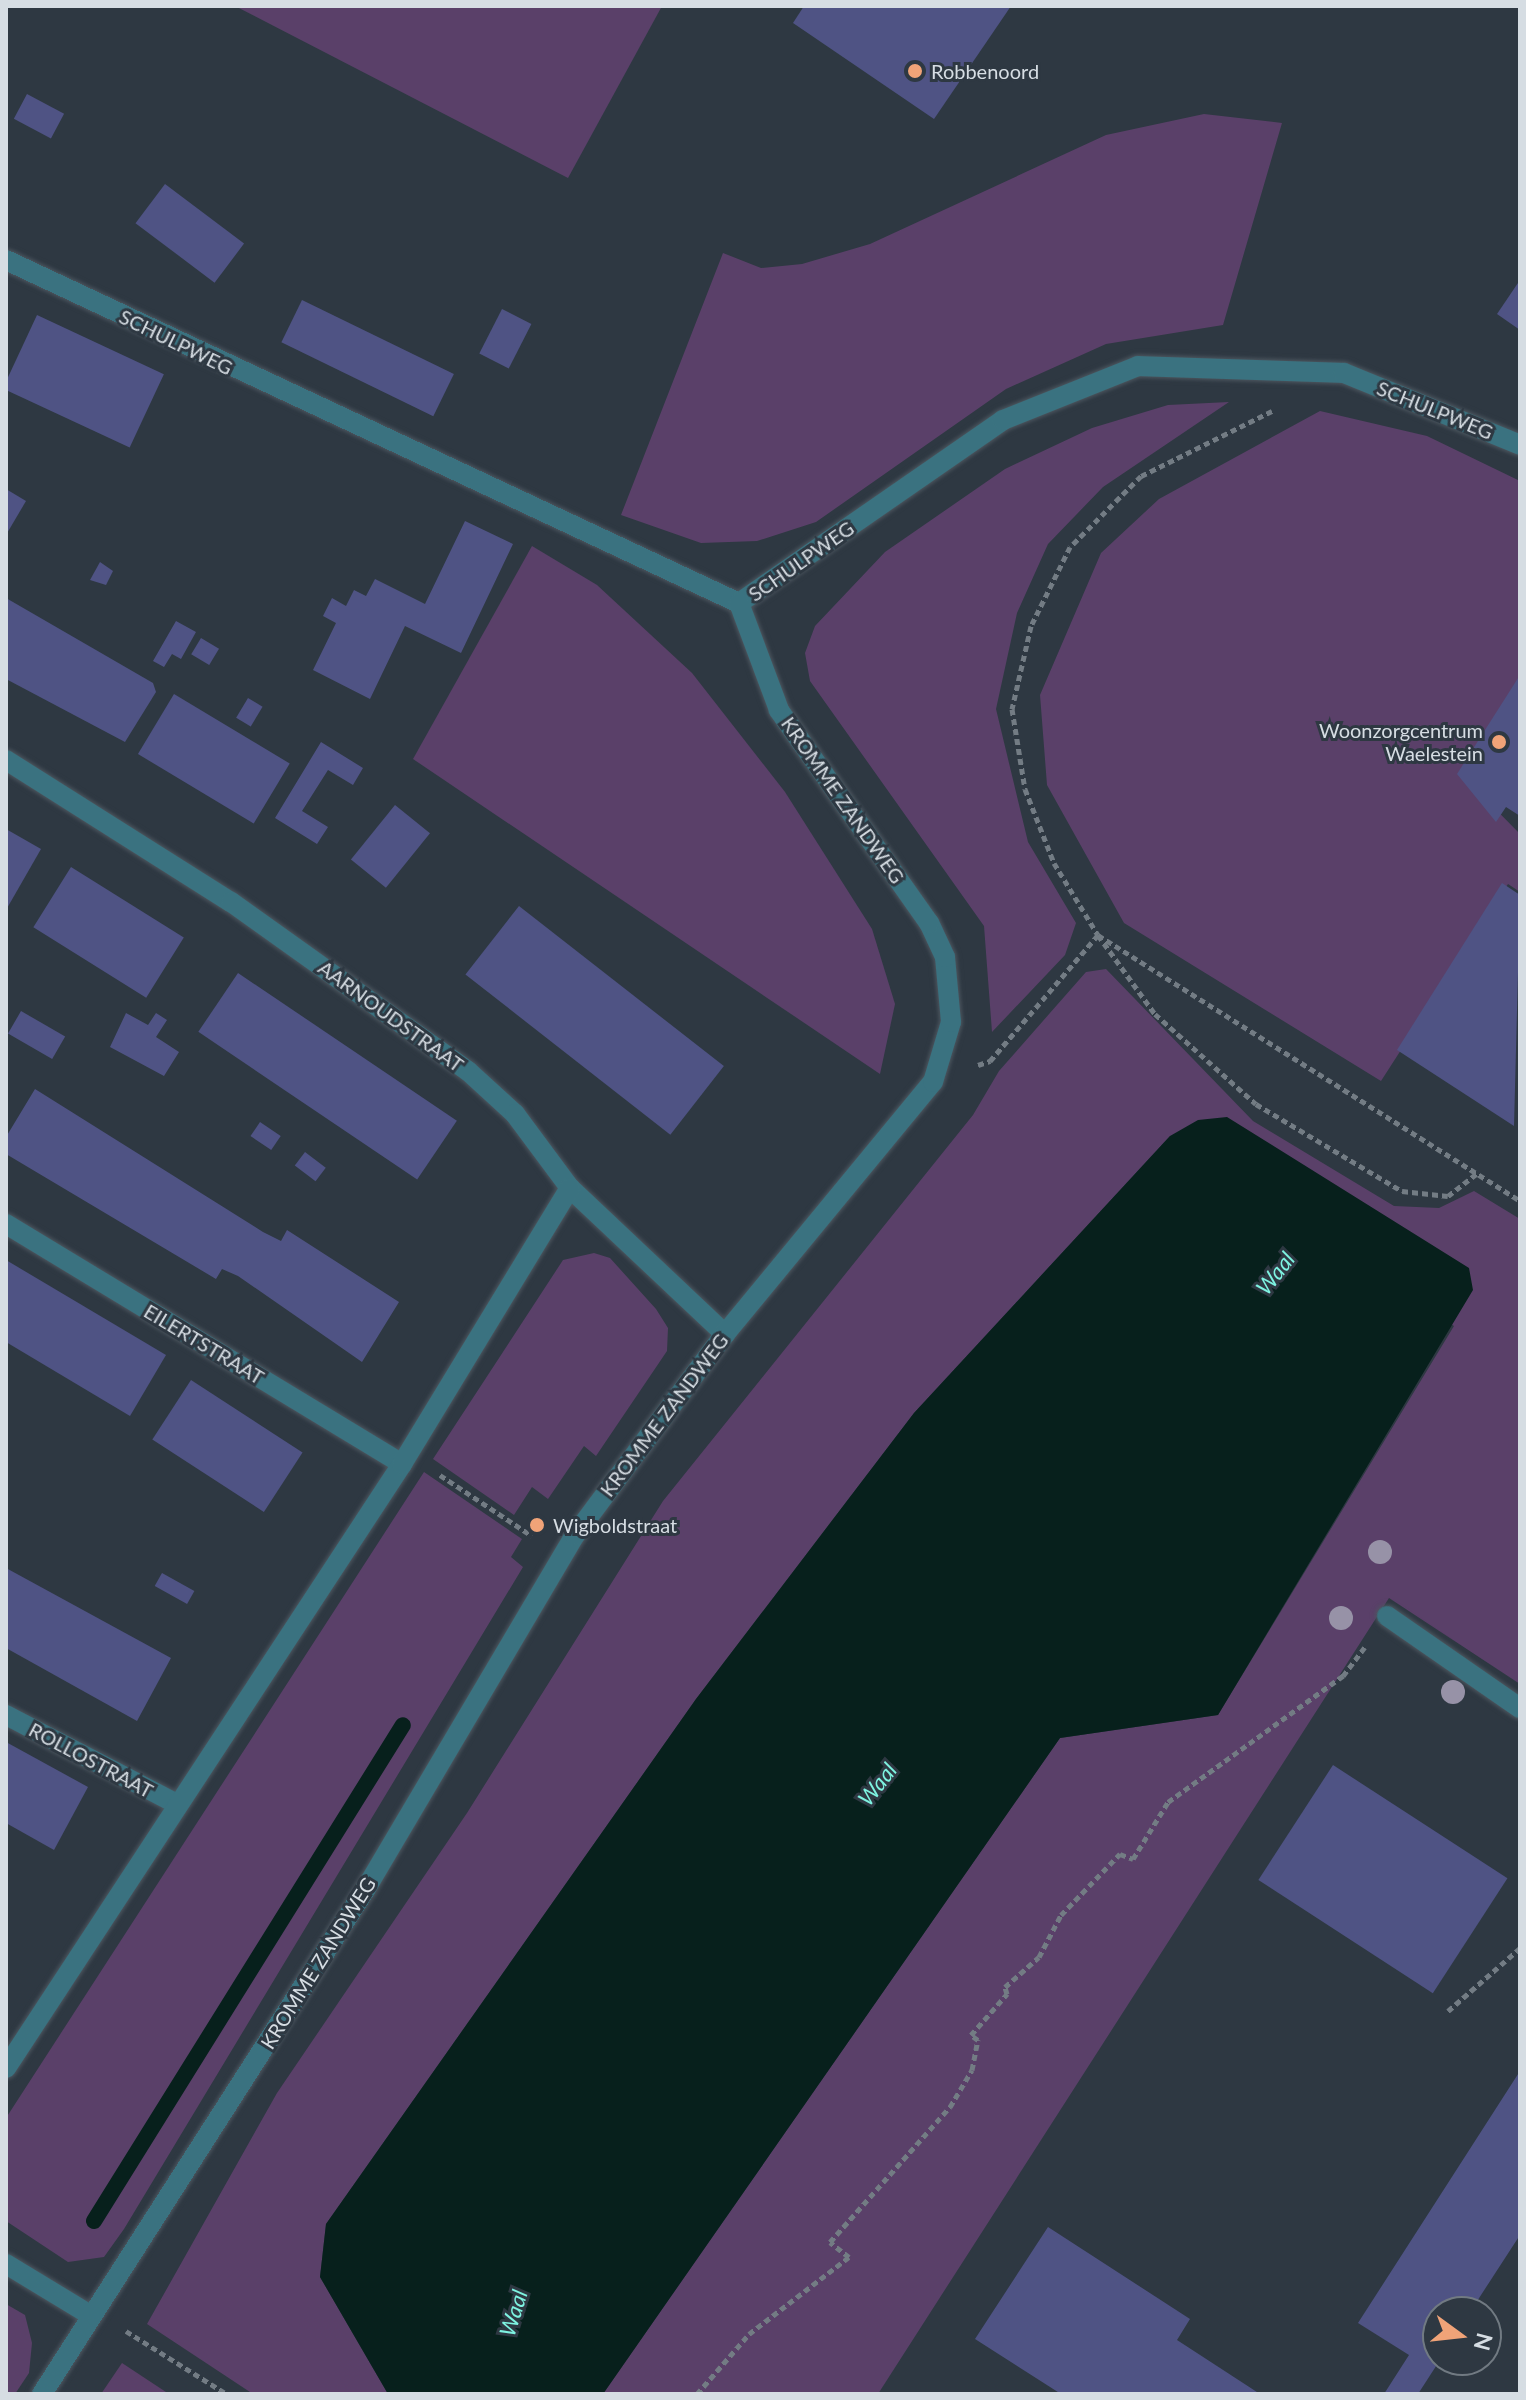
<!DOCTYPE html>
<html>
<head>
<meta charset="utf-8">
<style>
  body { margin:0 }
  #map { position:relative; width:1526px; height:2400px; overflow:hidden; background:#2e3842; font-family:Lato,sans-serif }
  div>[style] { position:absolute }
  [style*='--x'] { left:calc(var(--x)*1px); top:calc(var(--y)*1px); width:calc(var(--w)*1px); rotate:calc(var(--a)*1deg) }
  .green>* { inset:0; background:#5a4069 }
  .water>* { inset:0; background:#07201c }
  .stream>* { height:16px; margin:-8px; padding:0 8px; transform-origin:8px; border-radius:8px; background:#07201c }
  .building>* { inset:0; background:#4f5384; transform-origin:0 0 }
  .path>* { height:5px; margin-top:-2.5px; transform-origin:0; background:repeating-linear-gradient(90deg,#737c84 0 6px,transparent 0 10px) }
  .roads { filter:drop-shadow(0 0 2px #4c565f) drop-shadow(0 0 2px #4c565f) }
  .street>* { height:20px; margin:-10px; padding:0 10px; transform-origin:10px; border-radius:10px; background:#3a7280 }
  .trees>* { width:24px; height:24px; margin:-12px; border-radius:50%; background:#9792a7 }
  .dots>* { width:22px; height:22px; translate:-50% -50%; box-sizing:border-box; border:4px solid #2e3842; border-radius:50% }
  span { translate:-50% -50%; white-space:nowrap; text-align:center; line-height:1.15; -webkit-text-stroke:6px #2e3842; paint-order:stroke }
  .poi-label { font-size:20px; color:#d6dde3 }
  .left { translate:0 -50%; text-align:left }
  .right { translate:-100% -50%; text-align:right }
  .street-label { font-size:20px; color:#d6dde3 }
  .water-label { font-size:22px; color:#7ef3e1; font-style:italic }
  .frame { position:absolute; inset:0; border:8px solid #d6dde3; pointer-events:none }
  .north { position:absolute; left:1422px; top:2296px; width:80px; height:80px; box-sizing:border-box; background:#2e3842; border:2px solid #717a82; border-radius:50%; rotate:105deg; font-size:22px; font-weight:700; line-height:32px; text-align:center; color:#d6dde3 }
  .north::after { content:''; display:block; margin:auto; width:28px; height:36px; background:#f0a378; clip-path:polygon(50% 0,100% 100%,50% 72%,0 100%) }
</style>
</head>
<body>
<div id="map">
  <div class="green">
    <i style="clip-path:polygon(235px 6px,662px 6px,568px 178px)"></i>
    <i style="clip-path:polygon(1204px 114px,1282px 123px,1223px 325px,1106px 344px,1006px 389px,816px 522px,757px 541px,701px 543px,621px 515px,723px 253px,761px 268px,802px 264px,870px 244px,1106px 135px)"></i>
    <i style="clip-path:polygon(1229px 402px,1103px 487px,1048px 544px,1017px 613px,996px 709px,1028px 842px,1076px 923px,1065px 955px,992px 1032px,984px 926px,810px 681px,805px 653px,815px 626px,885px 552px,1005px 469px,1092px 428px,1168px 405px)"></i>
    <i style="clip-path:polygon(1320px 411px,1427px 436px,1520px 481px,1520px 678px,1459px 772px,1520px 834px,1520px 892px,1508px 884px,1381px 1081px,1124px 923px,1047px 785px,1040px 695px,1101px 553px,1159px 499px)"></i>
    <i style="clip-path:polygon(532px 546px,597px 585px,692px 673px,785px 792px,872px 929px,895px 1004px,880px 1074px,413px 759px)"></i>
    <i style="clip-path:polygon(1106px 969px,1253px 1121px,1394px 1206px,1439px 1208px,1474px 1191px,1520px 1219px,1520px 1684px,1389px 1598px,878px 2394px,603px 2394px,1060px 1738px,1218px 1715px,1454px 1326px,1170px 1136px,914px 1413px,696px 1699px,326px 2224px,320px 2277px,388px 2394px,253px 2394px,147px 2324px,277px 2093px,467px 1813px,663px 1501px,973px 1115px,999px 1071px,1086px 972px)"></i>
    <i style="clip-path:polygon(594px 1253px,610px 1258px,656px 1309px,668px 1328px,667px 1351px,596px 1456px,584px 1446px,548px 1499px,532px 1487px,514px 1515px,433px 1459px,563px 1260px)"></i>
    <i style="clip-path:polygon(424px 1472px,522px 1539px,511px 1557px,523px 1567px,124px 2229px,104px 2257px,68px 2262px,6px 2221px,6px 2118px)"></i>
    <i style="clip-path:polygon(6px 2304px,25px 2315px,32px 2343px,29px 2373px,15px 2394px,6px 2394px)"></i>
    <i style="clip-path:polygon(122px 2363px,169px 2394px,101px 2394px)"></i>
  </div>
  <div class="water">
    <i style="clip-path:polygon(1227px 1117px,1469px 1268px,1473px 1290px,1218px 1715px,1060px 1738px,603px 2394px,388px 2394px,320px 2277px,326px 2224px,696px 1699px,914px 1413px,1170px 1136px,1198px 1120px)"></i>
  </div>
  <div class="stream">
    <i style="--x:94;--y:2221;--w:584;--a:-58.08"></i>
  </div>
  <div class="building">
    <i style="clip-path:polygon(804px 6px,1011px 6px,934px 119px,793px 23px)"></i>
    <i style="left:27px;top:94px;width:42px;height:28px;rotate:28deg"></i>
    <i style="left:165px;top:184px;width:99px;height:49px;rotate:37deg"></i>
    <i style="clip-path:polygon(1520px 280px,1520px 330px,1497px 314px)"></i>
    <i style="left:302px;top:300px;width:169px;height:47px;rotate:26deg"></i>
    <i style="left:502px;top:309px;width:33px;height:50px;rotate:27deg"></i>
    <i style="left:37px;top:315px;width:140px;height:81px;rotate:25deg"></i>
    <i style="clip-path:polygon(6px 489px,26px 501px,6px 535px)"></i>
    <i style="clip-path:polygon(465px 521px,513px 544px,461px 653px,405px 626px,370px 699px,313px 670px,336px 623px,323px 616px,332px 598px,346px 606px,354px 590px,366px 596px,375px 579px,425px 604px)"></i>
    <i style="clip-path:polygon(100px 562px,113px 571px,106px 585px,90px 580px)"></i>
    <i style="clip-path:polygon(6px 598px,153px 683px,156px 692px,125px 742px,6px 679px)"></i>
    <i style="clip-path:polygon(176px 621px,196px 632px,181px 659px,172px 654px,164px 667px,153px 661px)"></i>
    <i style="left:201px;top:638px;width:21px;height:19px;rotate:31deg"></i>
    <i style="clip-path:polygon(1520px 675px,1520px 816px,1506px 807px,1496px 822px,1457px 774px)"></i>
    <i style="left:174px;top:694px;width:135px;height:70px;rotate:31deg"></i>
    <i style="left:248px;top:698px;width:17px;height:23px;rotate:31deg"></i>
    <i style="clip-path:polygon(321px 742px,363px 768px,353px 785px,328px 770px,302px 811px,328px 827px,317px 844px,275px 818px)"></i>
    <i style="left:395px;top:805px;width:45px;height:70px;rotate:39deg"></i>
    <i style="clip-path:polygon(6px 829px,41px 849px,6px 910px)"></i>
    <i style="left:71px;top:867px;width:133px;height:71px;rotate:32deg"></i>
    <i style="clip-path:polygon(1502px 883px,1520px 895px,1514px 1126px,1397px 1050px)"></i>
    <i style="left:519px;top:906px;width:260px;height:87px;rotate:38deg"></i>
    <i style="left:238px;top:973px;width:264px;height:71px;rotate:34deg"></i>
    <i style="left:21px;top:1011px;width:51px;height:26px;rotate:30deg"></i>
    <i style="clip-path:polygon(126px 1013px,148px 1025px,156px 1013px,167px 1020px,156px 1037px,179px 1052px,164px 1076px,110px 1047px)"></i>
    <i style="clip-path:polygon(35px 1089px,263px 1232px,281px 1241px,287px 1230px,399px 1302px,362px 1362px,238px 1276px,222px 1269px,216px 1279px,6px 1154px,6px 1137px)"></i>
    <i style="left:260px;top:1122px;width:25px;height:17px;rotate:34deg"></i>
    <i style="left:305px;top:1152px;width:26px;height:17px;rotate:37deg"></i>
    <i style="clip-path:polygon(6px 1260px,166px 1355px,130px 1416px,6px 1342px)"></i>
    <i style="left:191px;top:1380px;width:133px;height:71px;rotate:33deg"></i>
    <i style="clip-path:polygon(6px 1568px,171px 1658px,137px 1721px,6px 1648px)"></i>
    <i style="left:162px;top:1573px;width:37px;height:15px;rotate:29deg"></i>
    <i style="clip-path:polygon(6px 1742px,88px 1787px,54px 1850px,6px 1823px)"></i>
    <i style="left:1333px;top:1765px;width:208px;height:137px;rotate:33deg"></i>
    <i style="clip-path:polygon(1520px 2071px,1520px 2235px,1470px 2312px,1438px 2312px,1440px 2360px,1418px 2394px,1384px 2394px,1409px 2355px,1358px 2323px)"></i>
    <i style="clip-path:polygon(1048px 2227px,1190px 2319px,1177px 2340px,1260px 2394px,1061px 2394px,975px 2339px)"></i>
  </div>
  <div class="path">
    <i style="--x:1272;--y:411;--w:146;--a:153.6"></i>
    <i style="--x:1141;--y:476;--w:100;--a:135"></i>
    <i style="--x:1070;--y:547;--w:88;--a:116.3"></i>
    <i style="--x:1031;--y:626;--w:85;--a:102.9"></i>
    <i style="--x:1012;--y:709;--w:81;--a:80.8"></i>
    <i style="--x:1025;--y:789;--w:79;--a:68.6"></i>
    <i style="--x:1054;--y:863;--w:84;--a:58.6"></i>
    <i style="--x:1098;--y:935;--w:499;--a:32.2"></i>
    <i style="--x:978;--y:1065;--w:13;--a:-18"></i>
    <i style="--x:990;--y:1061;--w:166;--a:-49.4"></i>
    <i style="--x:1098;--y:935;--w:97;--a:54.2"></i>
    <i style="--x:1155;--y:1014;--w:135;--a:41.7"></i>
    <i style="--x:1256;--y:1104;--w:170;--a:30.8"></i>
    <i style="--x:1402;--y:1191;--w:46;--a:6.2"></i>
    <i style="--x:1448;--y:1196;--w:39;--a:-38"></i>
    <i style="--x:440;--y:1475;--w:110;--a:33.5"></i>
    <i style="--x:1448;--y:2011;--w:96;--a:-41.2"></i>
    <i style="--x:126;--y:2331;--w:119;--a:32"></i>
    <i style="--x:697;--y:2394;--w:79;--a:-49.1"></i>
    <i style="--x:749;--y:2334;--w:126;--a:-37.6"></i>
    <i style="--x:849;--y:2257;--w:24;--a:-142"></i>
    <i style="--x:830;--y:2242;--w:181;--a:-48.4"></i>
    <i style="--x:950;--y:2107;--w:43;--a:-59.3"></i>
    <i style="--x:972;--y:2070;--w:31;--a:-79"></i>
    <i style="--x:978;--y:2040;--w:9;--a:-144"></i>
    <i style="--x:971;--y:2035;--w:55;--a:-48.7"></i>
    <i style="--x:1007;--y:1994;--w:7;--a:-106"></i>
    <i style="--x:1005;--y:1987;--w:45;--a:-41.4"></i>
    <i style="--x:1039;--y:1957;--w:47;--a:-62.4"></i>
    <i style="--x:1061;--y:1915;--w:85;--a:-46"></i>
    <i style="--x:1120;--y:1854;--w:14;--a:21"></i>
    <i style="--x:1133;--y:1859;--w:67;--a:-58.4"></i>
    <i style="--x:1168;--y:1802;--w:216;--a:-35.8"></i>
    <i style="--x:1343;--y:1676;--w:36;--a:-53"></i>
  </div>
  <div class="roads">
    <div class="street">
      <i style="--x:6;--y:260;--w:809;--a:25.08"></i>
      <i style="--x:739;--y:603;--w:321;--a:-34.7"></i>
      <i style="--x:1003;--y:420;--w:145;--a:-21.8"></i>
      <i style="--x:1138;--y:366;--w:206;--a:1.9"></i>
      <i style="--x:1344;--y:373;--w:190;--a:22.2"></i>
      <i style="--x:6;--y:760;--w:266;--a:32.3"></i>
      <i style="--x:231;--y:902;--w:291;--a:35.5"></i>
      <i style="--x:468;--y:1071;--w:64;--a:42.5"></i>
      <i style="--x:515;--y:1114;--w:92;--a:53.4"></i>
      <i style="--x:570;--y:1188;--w:213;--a:43.3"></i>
      <i style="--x:6;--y:1224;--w:463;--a:31.2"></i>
      <i style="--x:1387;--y:1616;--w:162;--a:34.7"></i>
      <i style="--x:6;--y:1715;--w:193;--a:27.5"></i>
      <i style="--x:6;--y:2068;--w:722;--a:-56.75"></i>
      <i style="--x:402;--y:1464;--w:323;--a:-58.7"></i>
      <i style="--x:6;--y:2264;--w:100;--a:31.2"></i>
      <i style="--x:42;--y:2394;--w:599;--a:-57.35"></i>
      <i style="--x:365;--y:1890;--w:412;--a:-59.4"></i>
      <i style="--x:575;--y:1535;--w:251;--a:-53.3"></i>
      <i style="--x:725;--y:1334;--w:327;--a:-50.5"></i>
      <i style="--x:933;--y:1082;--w:63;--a:-73.3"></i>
      <i style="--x:951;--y:1022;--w:65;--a:-95.3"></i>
      <i style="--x:945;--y:957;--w:38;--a:-115"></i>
      <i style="--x:929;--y:923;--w:261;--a:-125.2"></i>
      <i style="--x:779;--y:710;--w:114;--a:-110.5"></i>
    </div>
  </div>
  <div class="trees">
    <i style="left:1380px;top:1552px"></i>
    <i style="left:1341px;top:1618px"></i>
    <i style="left:1453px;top:1692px"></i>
  </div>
  <div class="dots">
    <i style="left:915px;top:71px;background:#f0a378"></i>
    <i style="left:1499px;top:742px;background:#f0a378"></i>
    <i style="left:537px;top:1525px;background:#f0a378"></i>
  </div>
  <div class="poi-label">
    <span class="left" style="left:931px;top:71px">Robbenoord</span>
    <span class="right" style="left:1483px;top:742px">Woonzorgcentrum<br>Waelestein</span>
    <span class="left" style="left:553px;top:1525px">Wigboldstraat</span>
  </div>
  <div class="street-label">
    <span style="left:176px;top:342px;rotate:26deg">SCHULPWEG</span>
    <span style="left:1435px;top:410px;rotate:22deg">SCHULPWEG</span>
    <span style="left:801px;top:561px;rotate:-35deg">SCHULPWEG</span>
    <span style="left:843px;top:800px;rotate:55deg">KROMME ZANDWEG</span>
    <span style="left:391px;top:1016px;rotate:36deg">AARNOUDSTRAAT</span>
    <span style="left:204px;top:1344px;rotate:31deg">EILERTSTRAAT</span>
    <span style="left:664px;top:1415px;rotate:-53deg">KROMME ZANDWEG</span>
    <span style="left:91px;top:1760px;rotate:28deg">ROLLOSTRAAT</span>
    <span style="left:318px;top:1963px;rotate:-58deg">KROMME ZANDWEG</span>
  </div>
  <div class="water-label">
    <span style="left:1275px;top:1273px;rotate:-52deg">Waal</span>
    <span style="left:877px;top:1784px;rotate:-52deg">Waal</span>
    <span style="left:513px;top:2313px;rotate:-73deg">Waal</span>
  </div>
  <div class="frame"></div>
  <div class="north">N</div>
</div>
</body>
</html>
